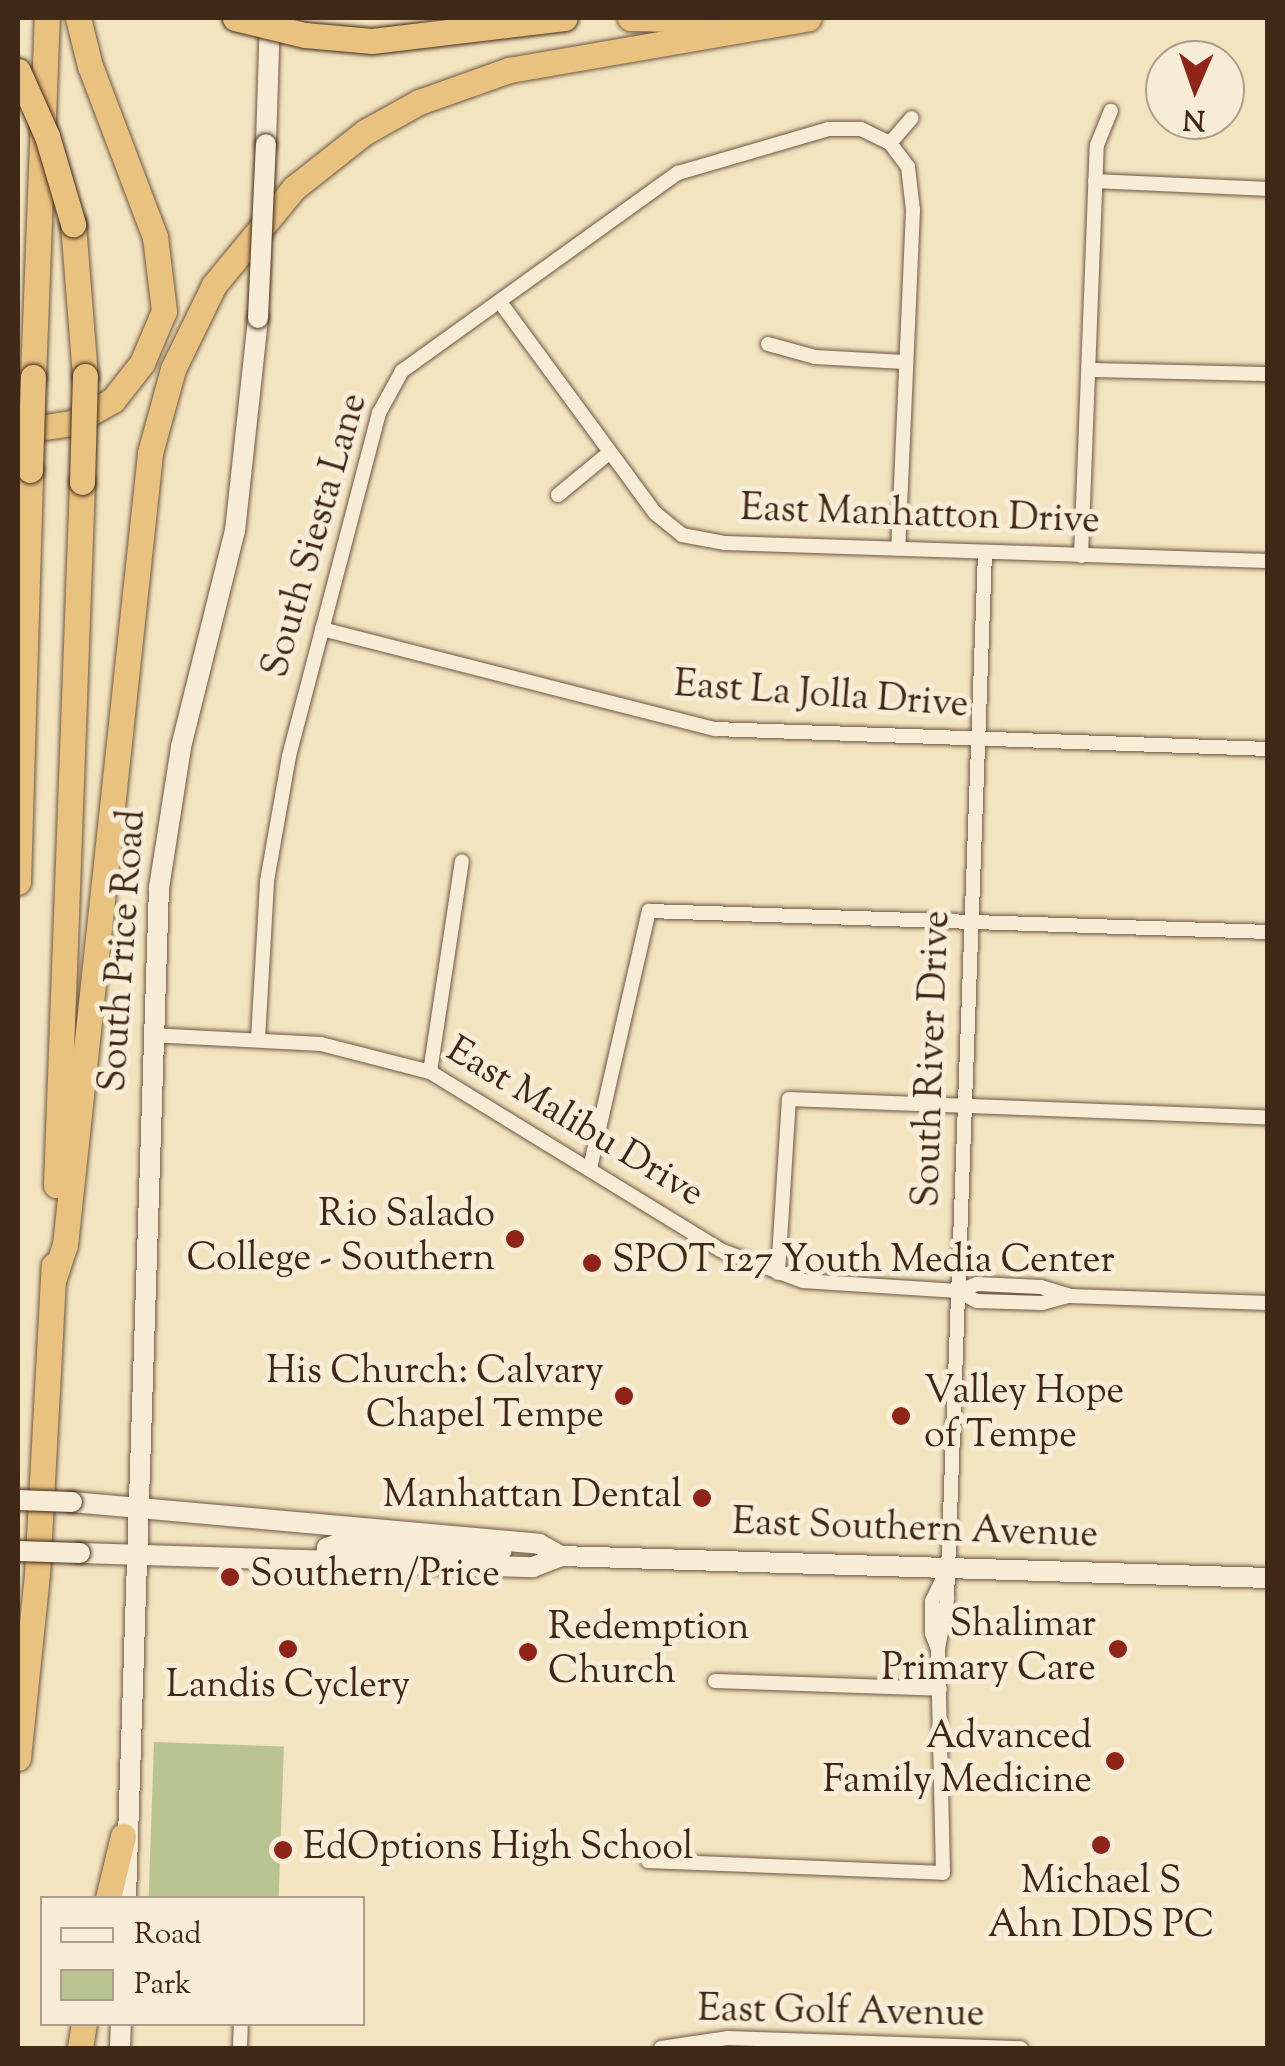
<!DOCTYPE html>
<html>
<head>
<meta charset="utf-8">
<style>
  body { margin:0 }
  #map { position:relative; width:1285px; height:2066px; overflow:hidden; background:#f3e4c0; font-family:"Sorts Mill Goudy",serif }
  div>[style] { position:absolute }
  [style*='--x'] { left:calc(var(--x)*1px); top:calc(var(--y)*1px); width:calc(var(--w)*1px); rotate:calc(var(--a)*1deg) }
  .green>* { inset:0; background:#bac493; transform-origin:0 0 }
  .roads { filter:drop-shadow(0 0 2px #6d5740) drop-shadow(0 0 2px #6d5740) }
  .street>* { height:14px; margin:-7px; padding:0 7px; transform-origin:7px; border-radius:7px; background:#f7edd6 }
  .secondary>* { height:20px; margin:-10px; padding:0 10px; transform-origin:10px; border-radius:10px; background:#f7edd6 }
  .highway>* { height:25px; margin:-12.5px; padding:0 12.5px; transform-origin:12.5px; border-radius:12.5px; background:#eac280 }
  .bridges { filter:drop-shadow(0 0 2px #402816) drop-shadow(0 0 2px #402816) }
  .secondary-bridge>* { height:20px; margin:-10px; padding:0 10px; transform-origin:10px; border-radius:10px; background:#f7edd6 }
  .highway-bridge>* { height:25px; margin:-12.5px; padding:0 12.5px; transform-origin:12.5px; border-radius:12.5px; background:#eac280 }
  .dots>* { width:28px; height:28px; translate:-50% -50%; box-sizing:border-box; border:5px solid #f7edd6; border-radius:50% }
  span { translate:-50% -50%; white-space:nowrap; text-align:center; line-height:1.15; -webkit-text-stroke:10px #f7edd6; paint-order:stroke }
  .street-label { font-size:38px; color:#402816 }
  .poi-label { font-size:38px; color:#402816 }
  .right { translate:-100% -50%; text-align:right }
  .left { translate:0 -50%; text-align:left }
  .frame { position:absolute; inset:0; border:20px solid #402816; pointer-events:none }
  .legend { position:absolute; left:40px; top:1896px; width:325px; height:130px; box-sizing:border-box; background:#f7edd6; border:2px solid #ae9e89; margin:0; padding:12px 18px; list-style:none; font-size:30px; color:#402816 }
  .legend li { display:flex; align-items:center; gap:20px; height:50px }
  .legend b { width:50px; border:2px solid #ae9e89 }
  .north { position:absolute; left:1145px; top:40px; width:100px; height:100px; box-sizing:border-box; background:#f7edd6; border:2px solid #ae9e89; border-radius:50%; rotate:182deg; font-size:28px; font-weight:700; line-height:40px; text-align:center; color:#402816 }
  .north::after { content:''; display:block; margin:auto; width:35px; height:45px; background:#8f2418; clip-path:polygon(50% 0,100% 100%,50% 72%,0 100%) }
</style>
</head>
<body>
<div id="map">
  <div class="green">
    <i style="left:154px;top:1742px;width:130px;height:156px;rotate:2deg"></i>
  </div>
  <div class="roads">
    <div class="street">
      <i style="--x:890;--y:143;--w:33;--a:-49"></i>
      <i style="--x:1095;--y:181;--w:173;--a:2.6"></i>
      <i style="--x:500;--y:302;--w:262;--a:53.7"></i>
      <i style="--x:655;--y:513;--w:35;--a:39"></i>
      <i style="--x:682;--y:535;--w:44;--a:10.5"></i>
      <i style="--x:725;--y:543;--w:543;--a:1.9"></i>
      <i style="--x:768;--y:344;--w:49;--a:15.5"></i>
      <i style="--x:815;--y:357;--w:89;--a:3.2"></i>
      <i style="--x:1089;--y:370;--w:179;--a:1.3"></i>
      <i style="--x:558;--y:495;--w:67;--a:-39.6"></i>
      <i style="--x:1081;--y:556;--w:411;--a:-87.8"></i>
      <i style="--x:1097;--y:145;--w:37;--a:-68"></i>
      <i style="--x:322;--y:629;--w:406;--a:14.3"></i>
      <i style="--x:715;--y:729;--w:553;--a:2.07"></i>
      <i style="--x:151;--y:1035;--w:170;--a:3"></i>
      <i style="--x:321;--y:1044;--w:113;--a:14.4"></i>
      <i style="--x:430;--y:1072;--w:340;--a:31.5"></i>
      <i style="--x:720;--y:1250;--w:89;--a:20.5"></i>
      <i style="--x:803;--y:1281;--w:155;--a:3.7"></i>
      <i style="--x:958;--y:1291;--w:20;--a:-20"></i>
      <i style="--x:977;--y:1284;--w:64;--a:2.7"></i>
      <i style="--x:1041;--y:1287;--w:30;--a:17"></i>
      <i style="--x:1070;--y:1296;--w:198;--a:2"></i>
      <i style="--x:258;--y:1039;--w:158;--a:-86.7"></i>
      <i style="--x:267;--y:881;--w:127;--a:-80"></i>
      <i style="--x:289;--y:756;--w:355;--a:-75.3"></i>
      <i style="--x:379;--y:413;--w:48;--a:-61.3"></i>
      <i style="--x:402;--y:371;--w:340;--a:-35.7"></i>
      <i style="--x:678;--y:173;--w:156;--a:-16.3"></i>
      <i style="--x:828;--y:129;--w:33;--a:0"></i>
      <i style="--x:861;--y:129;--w:32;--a:26"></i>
      <i style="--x:890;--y:143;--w:30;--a:53"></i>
      <i style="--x:908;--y:167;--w:43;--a:83.4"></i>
      <i style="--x:913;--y:210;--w:339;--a:92.5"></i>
      <i style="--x:430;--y:1072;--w:213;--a:-81.4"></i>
      <i style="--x:590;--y:1168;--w:264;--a:-77.1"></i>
      <i style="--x:649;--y:911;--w:619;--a:1.94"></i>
      <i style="--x:778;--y:1273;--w:174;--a:-86.4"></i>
      <i style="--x:789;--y:1099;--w:479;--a:2.2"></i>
      <i style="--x:958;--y:1291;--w:21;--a:28"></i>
      <i style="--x:977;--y:1301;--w:65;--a:1.8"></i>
      <i style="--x:1042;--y:1303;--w:28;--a:-15"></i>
      <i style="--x:938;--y:1649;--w:51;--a:-79.8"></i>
      <i style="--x:947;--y:1599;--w:1048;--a:-87.92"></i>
      <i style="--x:715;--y:1681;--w:225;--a:2"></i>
      <i style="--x:648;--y:1861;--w:295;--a:2.3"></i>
      <i style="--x:943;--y:1873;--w:224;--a:-91.3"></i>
      <i style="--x:938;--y:1649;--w:17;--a:-111"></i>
      <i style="--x:932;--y:1633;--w:32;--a:-90"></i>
      <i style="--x:932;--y:1601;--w:30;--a:-64"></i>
      <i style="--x:240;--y:2048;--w:24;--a:-88"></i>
      <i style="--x:661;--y:2048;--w:68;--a:-8.5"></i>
      <i style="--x:728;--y:2038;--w:293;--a:2"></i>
    </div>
    <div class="secondary">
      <i style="--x:266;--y:144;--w:126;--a:-88.2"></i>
      <i style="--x:72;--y:1502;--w:469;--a:5.1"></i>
      <i style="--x:539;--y:1544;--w:25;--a:29"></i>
      <i style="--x:80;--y:1553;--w:453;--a:1.8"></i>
      <i style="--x:533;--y:1567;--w:30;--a:-21"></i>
      <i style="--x:561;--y:1556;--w:707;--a:1.78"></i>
      <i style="--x:326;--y:1560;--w:12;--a:-85"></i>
      <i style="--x:327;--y:1548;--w:15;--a:-20"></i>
      <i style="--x:341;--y:1543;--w:161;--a:2.5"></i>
      <i style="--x:126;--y:1898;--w:1011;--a:-88.13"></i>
      <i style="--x:159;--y:888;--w:143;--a:-81.1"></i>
      <i style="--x:181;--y:747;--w:223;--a:-76"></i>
      <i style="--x:235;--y:531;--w:214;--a:-83.8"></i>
      <i style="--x:120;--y:2048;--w:24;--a:-88"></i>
    </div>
    <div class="highway">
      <i style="--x:630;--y:18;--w:94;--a:1.2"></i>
      <i style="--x:73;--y:224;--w:152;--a:85.5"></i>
      <i style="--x:33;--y:377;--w:359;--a:-87.8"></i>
      <i style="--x:18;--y:431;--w:55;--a:-8.4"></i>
      <i style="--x:72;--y:423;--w:47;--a:-29.3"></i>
      <i style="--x:113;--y:400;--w:47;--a:-51.9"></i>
      <i style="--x:142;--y:363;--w:56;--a:-67.1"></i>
      <i style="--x:164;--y:311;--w:75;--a:-96.9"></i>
      <i style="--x:155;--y:237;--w:183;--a:-110.8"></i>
      <i style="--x:90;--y:66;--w:49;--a:-104"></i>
      <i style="--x:18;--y:882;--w:412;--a:-88.3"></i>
      <i style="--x:56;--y:1185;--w:703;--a:-87.88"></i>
      <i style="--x:54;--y:1278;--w:35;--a:-72"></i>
      <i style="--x:65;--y:1245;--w:797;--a:-83.87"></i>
      <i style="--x:150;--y:453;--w:87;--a:-74.7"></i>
      <i style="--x:173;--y:369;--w:93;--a:-64"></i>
      <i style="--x:214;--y:285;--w:126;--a:-50.5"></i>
      <i style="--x:294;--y:188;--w:90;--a:-38.3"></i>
      <i style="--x:365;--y:132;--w:62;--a:-29.1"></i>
      <i style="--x:419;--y:102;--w:96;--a:-19.6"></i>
      <i style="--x:509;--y:70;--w:304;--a:-9.8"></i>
      <i style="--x:18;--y:1758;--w:185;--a:-84.1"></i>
      <i style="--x:37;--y:1574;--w:309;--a:-86.9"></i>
      <i style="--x:108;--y:1898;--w:64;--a:-76.4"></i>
      <i style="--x:80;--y:2048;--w:24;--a:-81"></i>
    </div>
  </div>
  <div class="bridges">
    <div class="secondary-bridge">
      <i style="--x:258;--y:318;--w:174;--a:-87.4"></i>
      <i style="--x:18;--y:1500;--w:54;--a:2.1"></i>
      <i style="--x:18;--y:1551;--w:62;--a:1.8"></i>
    </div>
    <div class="highway-bridge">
      <i style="--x:235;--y:18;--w:72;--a:13.7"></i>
      <i style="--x:305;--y:35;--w:67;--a:5.1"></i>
      <i style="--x:372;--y:41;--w:194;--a:-6.8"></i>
      <i style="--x:18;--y:71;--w:71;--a:66"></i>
      <i style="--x:47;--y:136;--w:92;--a:73.5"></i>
      <i style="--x:30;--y:470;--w:93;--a:-88.2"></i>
      <i style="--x:82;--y:482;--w:106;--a:-88.4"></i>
    </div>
  </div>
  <div class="dots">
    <i style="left:515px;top:1239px;background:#8f2418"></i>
    <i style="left:592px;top:1263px;background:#8f2418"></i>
    <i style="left:624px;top:1396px;background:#8f2418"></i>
    <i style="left:901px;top:1416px;background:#8f2418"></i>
    <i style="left:702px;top:1498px;background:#8f2418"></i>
    <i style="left:230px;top:1577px;background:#8f2418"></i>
    <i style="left:288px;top:1649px;background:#8f2418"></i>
    <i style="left:1118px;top:1649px;background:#8f2418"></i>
    <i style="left:528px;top:1652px;background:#8f2418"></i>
    <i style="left:1115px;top:1761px;background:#8f2418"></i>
    <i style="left:1101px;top:1845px;background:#8f2418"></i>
    <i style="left:283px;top:1850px;background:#8f2418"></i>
  </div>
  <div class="street-label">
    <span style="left:920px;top:517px;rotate:2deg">East Manhatton Drive</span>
    <span style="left:317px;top:536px;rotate:-74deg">South Siesta Lane</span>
    <span style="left:821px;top:697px;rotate:4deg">East La Jolla Drive</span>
    <span style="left:125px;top:951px;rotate:-86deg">South Price Road</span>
    <span style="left:934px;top:1059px;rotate:-88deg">South River Drive</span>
    <span style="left:574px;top:1124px;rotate:31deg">East Malibu Drive</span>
    <span style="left:915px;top:1531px;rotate:2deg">East Southern Avenue</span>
    <span style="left:841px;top:2014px;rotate:1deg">East Golf Avenue</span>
  </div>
  <div class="poi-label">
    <span class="right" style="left:495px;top:1239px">Rio Salado<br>College - Southern</span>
    <span class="left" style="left:612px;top:1263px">SPOT 127 Youth Media Center</span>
    <span class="right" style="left:604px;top:1396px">His Church: Calvary<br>Chapel Tempe</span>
    <span class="left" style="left:924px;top:1416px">Valley Hope<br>of Tempe</span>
    <span class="right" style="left:682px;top:1498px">Manhattan Dental</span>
    <span class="left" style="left:250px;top:1577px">Southern/Price</span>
    <span class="right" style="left:1096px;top:1649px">Shalimar<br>Primary Care</span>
    <span class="left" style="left:548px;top:1652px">Redemption<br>Church</span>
    <span style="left:288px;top:1688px">Landis Cyclery</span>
    <span class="right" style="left:1092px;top:1761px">Advanced<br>Family Medicine</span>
    <span class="left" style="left:303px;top:1850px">EdOptions High School</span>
    <span style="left:1101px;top:1906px">Michael S<br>Ahn DDS PC</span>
  </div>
  <div class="frame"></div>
  <ul class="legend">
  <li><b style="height:12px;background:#f7edd6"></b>Road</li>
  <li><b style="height:28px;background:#bac493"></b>Park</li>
  </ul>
  <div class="north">N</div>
</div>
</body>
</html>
